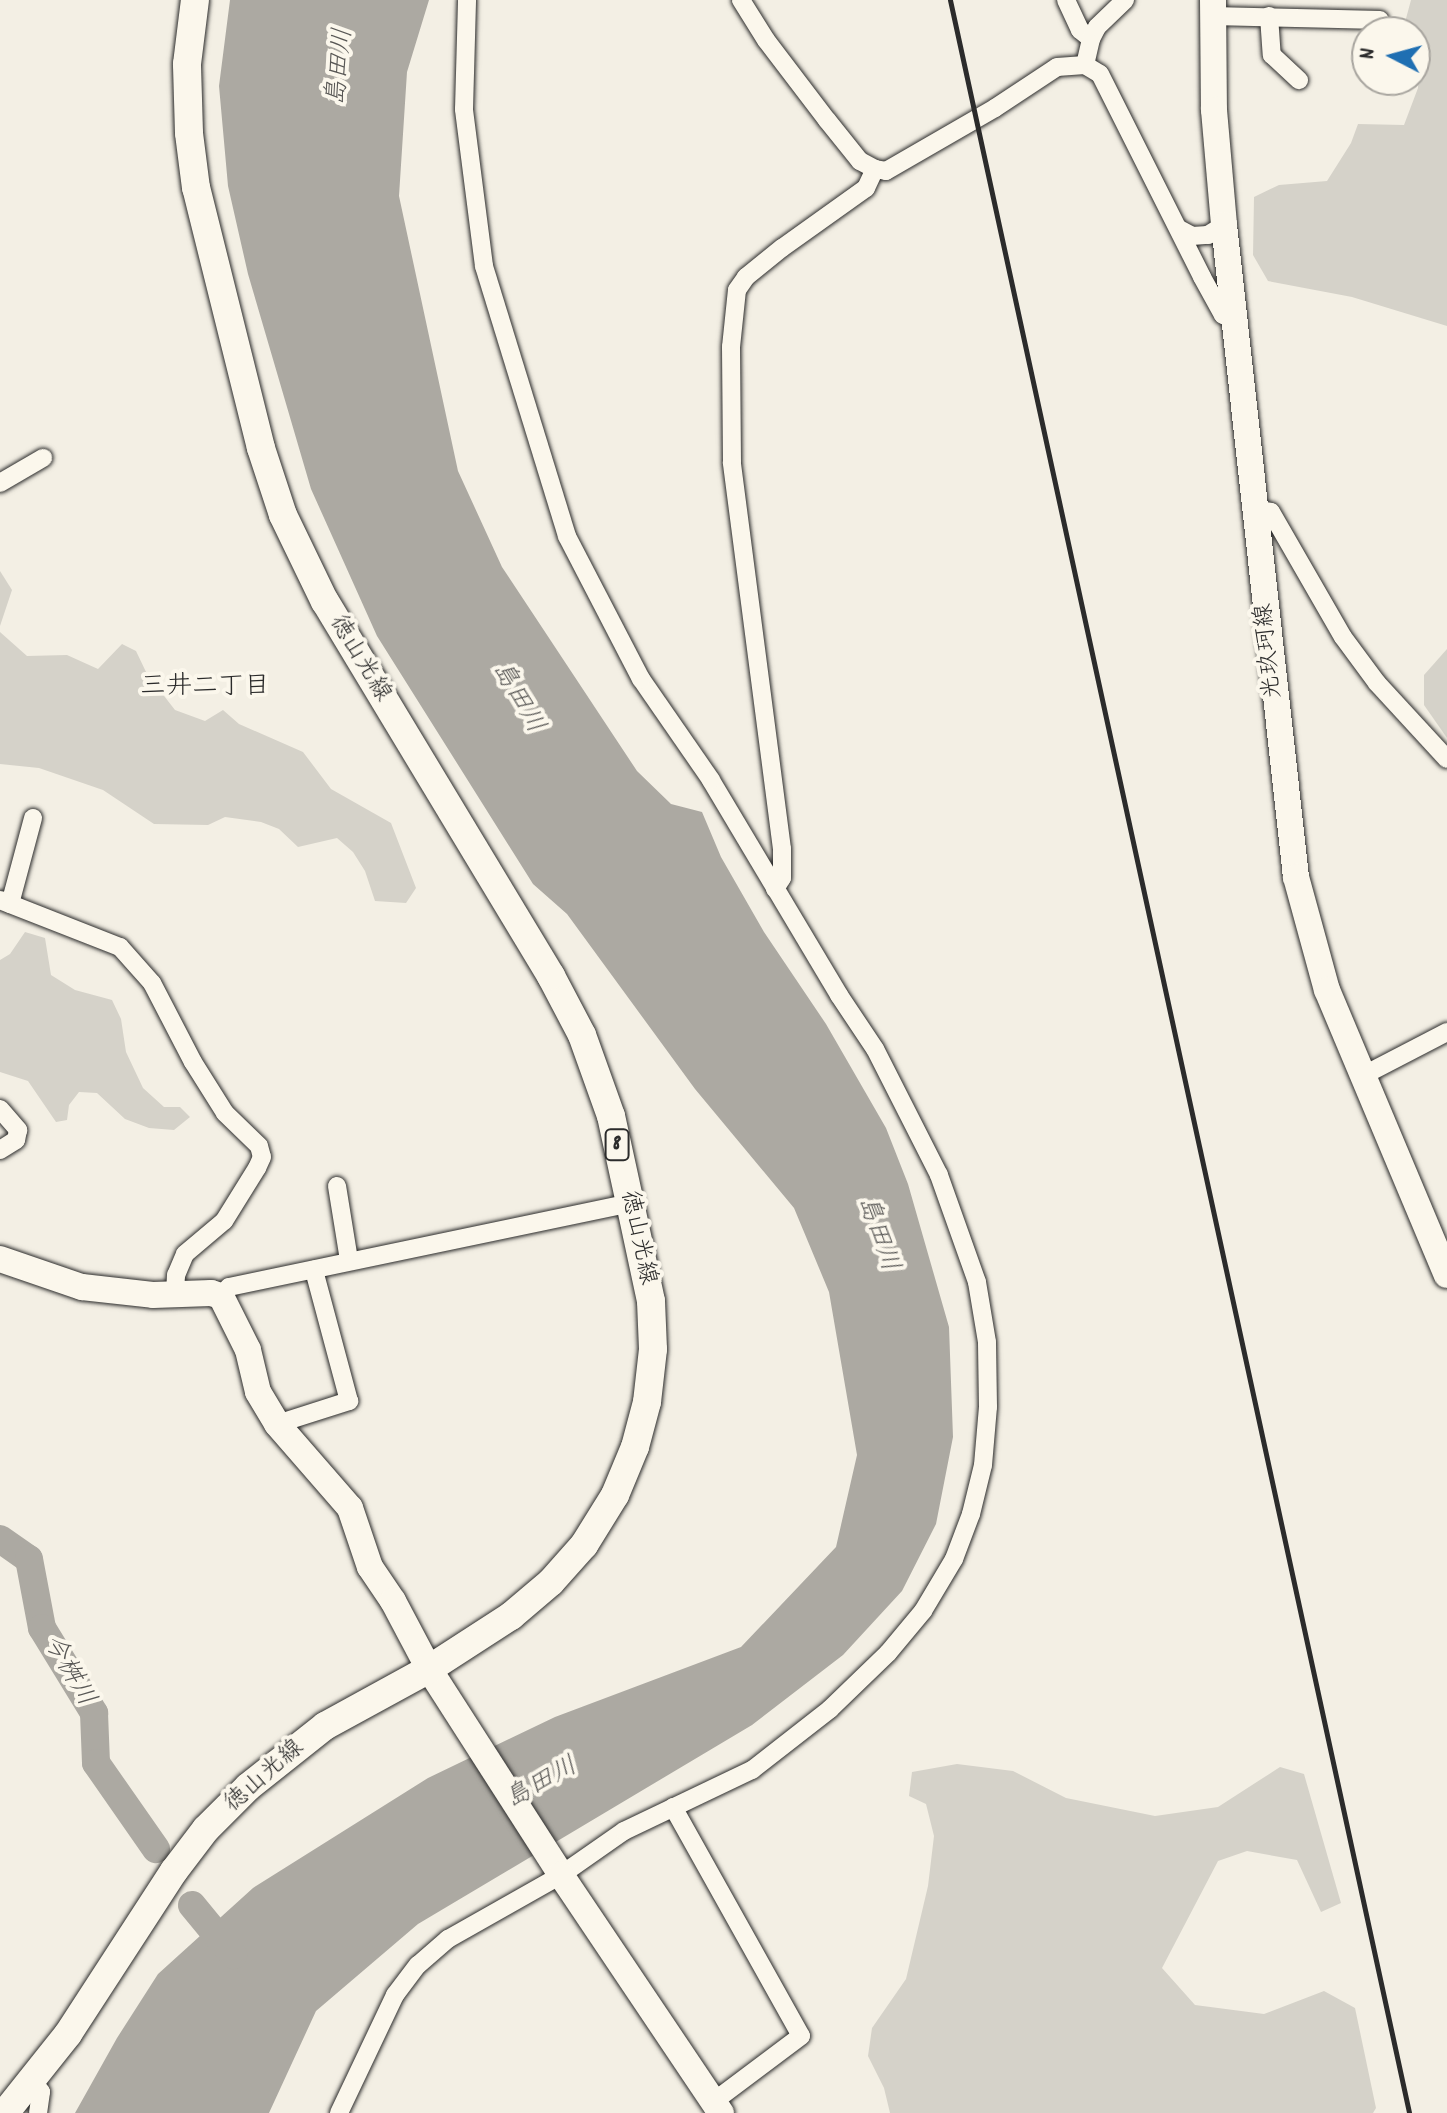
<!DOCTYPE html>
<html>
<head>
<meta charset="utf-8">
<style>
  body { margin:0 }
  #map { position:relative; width:1447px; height:2113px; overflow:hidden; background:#f3efe4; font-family:Dekko,"Klee One",sans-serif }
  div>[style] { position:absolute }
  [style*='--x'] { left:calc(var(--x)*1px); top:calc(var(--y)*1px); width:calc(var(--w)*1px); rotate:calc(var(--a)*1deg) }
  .green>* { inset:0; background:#d5d2c9 }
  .water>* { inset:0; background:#aca9a2 }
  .river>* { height:28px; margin:-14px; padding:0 14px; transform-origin:14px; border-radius:14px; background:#aca9a2 }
  .roads { filter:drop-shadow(0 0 2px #2b2b2b) drop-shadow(0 0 2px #2b2b2b) }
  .street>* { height:18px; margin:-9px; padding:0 9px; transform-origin:9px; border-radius:9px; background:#fbf7ec }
  .secondary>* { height:26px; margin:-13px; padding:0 13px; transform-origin:13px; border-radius:13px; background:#fbf7ec }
  .primary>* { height:28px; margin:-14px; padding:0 14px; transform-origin:14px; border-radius:14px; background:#fbf7ec }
  .rail>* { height:5px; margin:-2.5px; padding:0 2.5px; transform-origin:2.5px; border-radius:2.5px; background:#2b2b2b }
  span { translate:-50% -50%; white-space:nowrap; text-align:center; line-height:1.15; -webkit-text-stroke:8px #fbf7ec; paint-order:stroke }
  .shield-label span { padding:2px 6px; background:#fbf7ec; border:2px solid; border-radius:6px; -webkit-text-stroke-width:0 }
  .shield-label { font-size:22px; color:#2b2b2b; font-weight:700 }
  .street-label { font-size:24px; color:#2b2b2b }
  .water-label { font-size:26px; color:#585755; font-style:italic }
  .neighbourhood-label { font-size:26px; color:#2b2b2b }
  .north { position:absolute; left:1351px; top:16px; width:80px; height:80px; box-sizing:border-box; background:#fbf7ec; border:2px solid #a8a59f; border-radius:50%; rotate:276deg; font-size:22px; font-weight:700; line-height:32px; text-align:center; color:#2b2b2b }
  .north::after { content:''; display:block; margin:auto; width:28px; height:36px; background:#1f6fb2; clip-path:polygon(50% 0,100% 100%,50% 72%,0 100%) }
</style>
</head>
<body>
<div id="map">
  <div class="green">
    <i style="clip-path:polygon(1411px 0,1447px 0,1447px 326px,1352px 297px,1268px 281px,1253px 255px,1254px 197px,1279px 185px,1327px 181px,1351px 143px,1358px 124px,1404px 125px,1418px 88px,1415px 32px,1406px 32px,1404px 26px)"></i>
    <i style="clip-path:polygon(0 571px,12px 590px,0 626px)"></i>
    <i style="clip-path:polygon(0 632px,27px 656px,67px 655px,98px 669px,122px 644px,136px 651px,147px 674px,175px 710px,205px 721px,223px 710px,239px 724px,303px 752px,331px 789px,391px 823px,416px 888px,406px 903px,375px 901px,365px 871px,353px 852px,337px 838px,298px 847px,279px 829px,261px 822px,225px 817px,208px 825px,154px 824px,103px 790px,39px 768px,0 764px)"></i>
    <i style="clip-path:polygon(1447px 649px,1447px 738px,1424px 705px,1424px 675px)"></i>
    <i style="clip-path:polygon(25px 932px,45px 938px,51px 975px,75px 990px,112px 1000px,121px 1019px,126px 1052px,143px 1088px,164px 1107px,180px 1107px,190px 1117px,174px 1130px,149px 1128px,125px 1119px,97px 1093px,79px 1092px,69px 1105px,67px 1120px,56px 1122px,28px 1081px,0 1072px,0 960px,10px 954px)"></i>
    <i style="clip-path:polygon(957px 1764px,1013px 1771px,1066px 1798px,1155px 1816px,1218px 1807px,1280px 1767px,1304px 1774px,1341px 1903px,1321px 1912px,1297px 1860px,1247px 1851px,1218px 1861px,1162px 1968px,1195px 2005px,1264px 2014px,1324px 1991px,1355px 2008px,1376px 2108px,1373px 2113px,890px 2113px,884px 2088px,868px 2056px,872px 2028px,906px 1979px,928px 1886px,934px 1836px,926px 1804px,909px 1796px,912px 1772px)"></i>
  </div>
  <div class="water">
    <i style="clip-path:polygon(230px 0,429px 0,407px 72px,399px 196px,458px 471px,502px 567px,637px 771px,671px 804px,702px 812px,721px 857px,764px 932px,826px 1024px,886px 1128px,908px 1184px,949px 1327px,953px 1437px,936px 1524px,902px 1591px,843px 1655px,752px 1725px,418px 1924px,316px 2011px,269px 2113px,75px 2113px,117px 2038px,158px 1974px,253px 1888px,428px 1778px,555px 1717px,741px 1647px,836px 1547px,857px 1455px,829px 1292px,794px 1208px,695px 1089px,567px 914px,533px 884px,377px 636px,311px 489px,248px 274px,228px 186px,219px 86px)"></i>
  </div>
  <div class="river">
    <i style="--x:0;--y:1539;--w:35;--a:35"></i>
    <i style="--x:29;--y:1559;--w:70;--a:79.3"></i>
    <i style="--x:42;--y:1628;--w:100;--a:58.5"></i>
    <i style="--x:94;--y:1713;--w:50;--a:87.7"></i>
    <i style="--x:96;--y:1763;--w:105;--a:55.1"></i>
    <i style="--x:192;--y:1905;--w:65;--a:50.6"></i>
  </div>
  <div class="roads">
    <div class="street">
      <i style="--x:741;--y:0;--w:47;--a:58"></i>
      <i style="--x:766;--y:40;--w:101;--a:52.7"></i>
      <i style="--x:827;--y:120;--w:53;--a:51.2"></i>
      <i style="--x:860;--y:161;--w:17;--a:28"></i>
      <i style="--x:875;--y:169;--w:11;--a:10"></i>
      <i style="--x:886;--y:171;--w:126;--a:-30"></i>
      <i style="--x:995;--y:108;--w:74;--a:-33.5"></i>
      <i style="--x:1057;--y:67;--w:28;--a:-4"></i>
      <i style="--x:1085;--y:65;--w:17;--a:31"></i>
      <i style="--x:1100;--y:74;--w:227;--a:63.3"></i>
      <i style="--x:1202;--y:277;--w:43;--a:61.1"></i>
      <i style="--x:1223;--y:315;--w:11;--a:22"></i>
      <i style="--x:1066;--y:0;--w:33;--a:65"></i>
      <i style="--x:1080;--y:30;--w:14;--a:39"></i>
      <i style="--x:1212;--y:16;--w:168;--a:1.4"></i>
      <i style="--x:1269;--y:16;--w:39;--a:86"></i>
      <i style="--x:1272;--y:55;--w:37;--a:43"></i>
      <i style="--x:1085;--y:65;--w:27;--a:-77"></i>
      <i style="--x:1091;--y:39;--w:13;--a:-63"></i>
      <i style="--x:1097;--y:27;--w:39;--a:-44"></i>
      <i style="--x:1179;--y:229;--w:15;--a:28"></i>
      <i style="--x:1192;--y:236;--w:16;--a:-4"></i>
      <i style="--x:1208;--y:235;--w:19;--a:-32"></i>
      <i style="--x:0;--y:483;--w:50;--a:-30.2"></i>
      <i style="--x:1254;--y:509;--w:17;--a:10"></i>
      <i style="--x:1271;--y:512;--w:144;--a:60.1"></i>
      <i style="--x:1343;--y:637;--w:57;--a:53.5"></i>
      <i style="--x:1377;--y:683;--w:103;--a:47.4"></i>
      <i style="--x:775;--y:889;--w:13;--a:-58"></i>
      <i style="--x:782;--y:878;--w:29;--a:-90"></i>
      <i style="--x:782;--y:849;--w:390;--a:-97.4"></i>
      <i style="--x:732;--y:462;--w:115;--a:-90.5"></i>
      <i style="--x:731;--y:347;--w:57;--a:-84"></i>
      <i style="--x:737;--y:290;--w:16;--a:-55"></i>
      <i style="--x:746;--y:277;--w:46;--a:-38.9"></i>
      <i style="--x:782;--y:248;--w:103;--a:-35.5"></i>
      <i style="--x:866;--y:188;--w:21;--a:-65"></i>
      <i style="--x:0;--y:900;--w:129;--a:21.4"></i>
      <i style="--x:120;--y:947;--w:48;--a:48.4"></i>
      <i style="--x:152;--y:983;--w:89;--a:62.6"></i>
      <i style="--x:193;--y:1062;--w:60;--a:57.9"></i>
      <i style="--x:225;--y:1113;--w:47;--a:44.1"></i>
      <i style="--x:259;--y:1146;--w:11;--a:75"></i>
      <i style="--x:262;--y:1157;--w:12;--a:114"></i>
      <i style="--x:257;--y:1168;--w:62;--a:121.9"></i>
      <i style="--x:224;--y:1221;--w:51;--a:139.8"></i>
      <i style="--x:185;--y:1254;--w:23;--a:113"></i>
      <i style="--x:176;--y:1275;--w:19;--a:93"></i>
      <i style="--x:10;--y:904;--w:89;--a:-75"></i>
      <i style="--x:1362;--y:1076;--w:96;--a:-27.4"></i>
      <i style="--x:0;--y:1109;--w:28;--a:49"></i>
      <i style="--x:18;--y:1130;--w:10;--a:101"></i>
      <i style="--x:16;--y:1140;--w:19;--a:148"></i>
      <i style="--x:337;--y:1186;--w:75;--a:80.8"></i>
      <i style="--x:221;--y:1296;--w:12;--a:-48"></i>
      <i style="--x:229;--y:1287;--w:410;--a:-11.8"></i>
      <i style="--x:277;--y:1424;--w:76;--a:-17.7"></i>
      <i style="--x:349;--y:1401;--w:136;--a:-105"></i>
      <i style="--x:673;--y:1807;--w:262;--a:60.8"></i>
      <i style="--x:801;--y:2036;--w:110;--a:143.1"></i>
      <i style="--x:32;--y:2080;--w:15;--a:53"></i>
      <i style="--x:41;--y:2092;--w:21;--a:98"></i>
      <i style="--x:339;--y:2113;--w:131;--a:-64.6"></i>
      <i style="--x:395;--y:1995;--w:38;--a:-53"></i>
      <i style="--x:418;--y:1965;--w:40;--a:-41"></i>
      <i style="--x:448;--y:1939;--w:130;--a:-29.5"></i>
      <i style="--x:561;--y:1875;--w:77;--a:-34.9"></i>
      <i style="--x:624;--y:1831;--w:142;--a:-25.5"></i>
      <i style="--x:752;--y:1770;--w:99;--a:-38"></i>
      <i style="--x:830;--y:1709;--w:81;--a:-44"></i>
      <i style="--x:888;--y:1653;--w:55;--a:-50.2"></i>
      <i style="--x:923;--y:1611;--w:61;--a:-59.2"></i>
      <i style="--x:954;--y:1559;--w:48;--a:-69.3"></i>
      <i style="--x:971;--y:1514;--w:50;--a:-76.2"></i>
      <i style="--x:983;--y:1465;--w:58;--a:-85.1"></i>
      <i style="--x:988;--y:1407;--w:65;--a:-90.9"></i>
      <i style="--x:987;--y:1342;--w:61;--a:-99.5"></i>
      <i style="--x:977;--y:1282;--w:114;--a:-109.6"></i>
      <i style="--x:939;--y:1175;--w:141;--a:-116.9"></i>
      <i style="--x:875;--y:1049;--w:65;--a:-123.7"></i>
      <i style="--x:839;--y:995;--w:250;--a:-120.8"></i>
      <i style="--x:711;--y:780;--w:123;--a:-124.7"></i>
      <i style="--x:641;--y:679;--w:161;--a:-117.4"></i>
      <i style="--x:567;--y:536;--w:282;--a:-107.1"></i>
      <i style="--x:484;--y:266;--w:158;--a:-97.3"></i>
      <i style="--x:464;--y:109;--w:109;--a:-88.4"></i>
    </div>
    <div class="secondary">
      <i style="--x:1213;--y:0;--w:110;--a:89.5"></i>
      <i style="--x:1214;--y:110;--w:115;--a:85"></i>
      <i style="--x:1224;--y:225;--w:656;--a:83.7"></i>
      <i style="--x:1296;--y:877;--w:117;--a:74.7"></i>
      <i style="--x:1327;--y:990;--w:309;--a:67.2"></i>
      <i style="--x:0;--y:1259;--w:87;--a:18.9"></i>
      <i style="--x:82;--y:1287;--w:71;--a:6.4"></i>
      <i style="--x:153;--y:1295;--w:58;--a:-2"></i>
      <i style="--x:211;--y:1293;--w:10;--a:17"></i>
      <i style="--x:221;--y:1296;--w:60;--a:63.4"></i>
      <i style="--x:248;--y:1350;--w:43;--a:76.6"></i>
      <i style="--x:258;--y:1392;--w:37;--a:59"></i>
      <i style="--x:277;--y:1424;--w:111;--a:49"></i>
      <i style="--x:350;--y:1508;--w:62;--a:71.3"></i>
      <i style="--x:370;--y:1567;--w:41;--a:55.9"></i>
      <i style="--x:393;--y:1601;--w:77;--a:62.1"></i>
      <i style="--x:429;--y:1669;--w:245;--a:57.3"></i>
      <i style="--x:561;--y:1875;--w:287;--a:56.1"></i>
    </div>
    <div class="primary">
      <i style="--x:5;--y:2113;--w:101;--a:-51.4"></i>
      <i style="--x:68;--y:2034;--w:194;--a:-57"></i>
      <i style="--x:174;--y:1871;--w:53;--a:-52.7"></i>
      <i style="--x:206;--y:1829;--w:59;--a:-45"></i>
      <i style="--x:248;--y:1787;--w:98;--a:-38.4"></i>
      <i style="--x:325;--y:1726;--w:119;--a:-28.7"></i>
      <i style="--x:429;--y:1669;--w:98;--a:-32.9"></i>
      <i style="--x:511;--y:1616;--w:52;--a:-40.4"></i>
      <i style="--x:551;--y:1582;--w:50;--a:-48.3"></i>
      <i style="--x:584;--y:1545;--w:59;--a:-58.2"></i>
      <i style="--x:615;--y:1495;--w:52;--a:-67.4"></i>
      <i style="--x:635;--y:1447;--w:47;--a:-75.1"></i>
      <i style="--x:647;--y:1402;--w:53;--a:-83.5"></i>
      <i style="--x:653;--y:1349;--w:48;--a:-92.4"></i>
      <i style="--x:651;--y:1301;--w:100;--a:-102.1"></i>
      <i style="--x:630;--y:1203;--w:89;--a:-102.3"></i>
      <i style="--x:611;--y:1116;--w:86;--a:-109.7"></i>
      <i style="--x:582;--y:1035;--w:67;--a:-117.7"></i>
      <i style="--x:551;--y:976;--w:437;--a:-121.1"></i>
      <i style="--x:325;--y:602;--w:97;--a:-115.8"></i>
      <i style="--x:283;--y:515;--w:71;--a:-108.2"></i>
      <i style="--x:261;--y:448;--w:268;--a:-104"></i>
      <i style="--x:196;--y:188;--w:55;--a:-97.3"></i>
      <i style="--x:189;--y:133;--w:69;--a:-91.7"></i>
      <i style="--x:187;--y:64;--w:64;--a:-82.9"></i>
    </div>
  </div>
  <div class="rail">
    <i style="--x:950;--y:0;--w:2162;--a:77.74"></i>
  </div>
  <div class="shield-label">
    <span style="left:617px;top:1145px">8</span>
  </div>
  <div class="street-label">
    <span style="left:1270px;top:651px;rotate:-96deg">光玖珂線</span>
    <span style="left:359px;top:659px;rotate:59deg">徳山光線</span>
    <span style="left:637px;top:1238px;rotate:78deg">徳山光線</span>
    <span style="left:265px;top:1777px;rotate:-41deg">徳山光線</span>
  </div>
  <div class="water-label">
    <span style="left:341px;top:67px;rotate:-84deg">島田川</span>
    <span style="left:517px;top:698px;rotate:60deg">島田川</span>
    <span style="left:877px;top:1234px;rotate:71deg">島田川</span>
    <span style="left:68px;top:1671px;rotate:60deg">今桝川</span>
    <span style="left:542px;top:1784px;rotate:-29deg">島田川</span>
  </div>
  <div class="neighbourhood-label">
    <span style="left:205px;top:688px">三井二丁目</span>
  </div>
  <div class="north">N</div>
</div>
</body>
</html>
